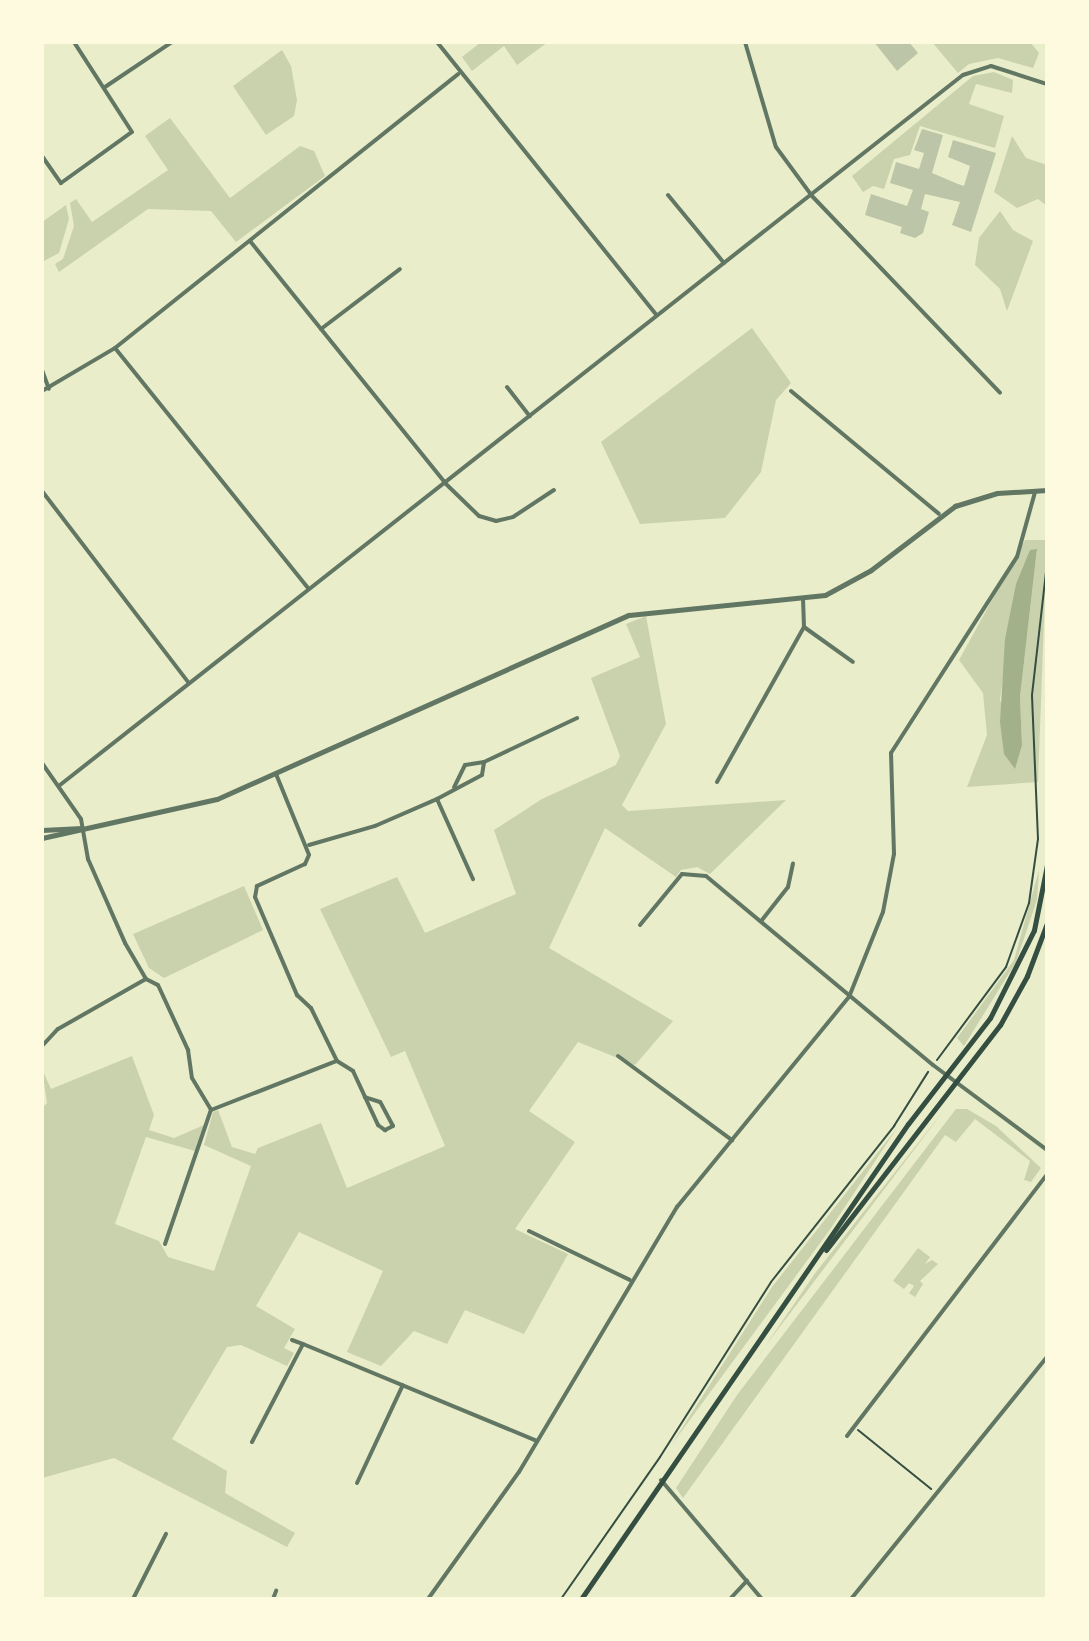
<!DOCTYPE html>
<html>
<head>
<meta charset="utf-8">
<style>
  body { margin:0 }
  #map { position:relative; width:1089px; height:1641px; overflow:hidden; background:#e9edc9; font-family:Karla,sans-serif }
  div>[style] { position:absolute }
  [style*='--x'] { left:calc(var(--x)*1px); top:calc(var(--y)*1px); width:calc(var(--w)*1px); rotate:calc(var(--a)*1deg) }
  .green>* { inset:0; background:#cad2ad }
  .water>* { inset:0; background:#a3b18a }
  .building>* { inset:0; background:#bcc5a7 }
  .path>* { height:2px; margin:-1px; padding:0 1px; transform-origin:1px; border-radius:1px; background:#344e41 }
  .minor>* { height:4px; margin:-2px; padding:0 2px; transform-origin:2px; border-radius:2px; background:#617663 }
  .tertiary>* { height:5px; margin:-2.5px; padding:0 2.5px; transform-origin:2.5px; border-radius:2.5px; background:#617663 }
  .secondary>* { height:5px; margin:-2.5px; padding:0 2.5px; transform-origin:2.5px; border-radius:2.5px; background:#344e41 }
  span { translate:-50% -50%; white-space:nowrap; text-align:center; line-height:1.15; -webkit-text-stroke:6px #fefae0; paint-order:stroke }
  .frame { position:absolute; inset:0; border:44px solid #fefae0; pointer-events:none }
</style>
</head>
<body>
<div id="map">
  <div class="green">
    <i style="clip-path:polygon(481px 42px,548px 42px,517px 65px,504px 46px,472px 71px,462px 57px)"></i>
    <i style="clip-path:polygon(932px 42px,1030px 42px,1039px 53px,1033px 68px,998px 58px,969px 64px,958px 73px)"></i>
    <i style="clip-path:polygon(282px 50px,291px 66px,297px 100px,294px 116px,266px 135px,233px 86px)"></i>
    <i style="clip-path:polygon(994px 72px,1013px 80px,1012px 93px,976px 84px,969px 104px,1004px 116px,995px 148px,920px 126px,910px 155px,894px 159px,884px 189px,873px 186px,863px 192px,852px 176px,973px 76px)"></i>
    <i style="clip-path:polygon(170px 118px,230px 198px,300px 146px,314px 151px,325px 176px,236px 242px,211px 211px,148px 209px,59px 272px,55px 264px,63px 259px,74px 226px,70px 203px,76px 199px,92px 222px,168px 170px,145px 136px)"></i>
    <i style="clip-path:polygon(1012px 136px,1026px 158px,1047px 165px,1047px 206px,1038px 199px,1017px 208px,994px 192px)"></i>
    <i style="clip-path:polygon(66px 205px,69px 219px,59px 253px,42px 262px,42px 222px)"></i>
    <i style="clip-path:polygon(1000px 211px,1013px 230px,1033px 241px,1007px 311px,1000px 289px,975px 265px,979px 238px)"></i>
    <i style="clip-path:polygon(752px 328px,791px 383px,776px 400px,761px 472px,725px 518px,640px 524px,601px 442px)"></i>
    <i style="clip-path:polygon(evenodd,1025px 540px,1047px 540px,1038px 782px,967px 787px,987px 735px,983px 693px,959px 660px,1025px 540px,1037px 550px,1020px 697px,1022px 745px,1000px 700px,1016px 584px,1037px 550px)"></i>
    <i style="clip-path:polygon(646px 616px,666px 724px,622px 805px,628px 811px,786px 800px,710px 874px,697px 867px,681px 870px,676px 877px,605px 828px,549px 948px,673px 1021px,635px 1065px,578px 1042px,529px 1111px,575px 1142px,515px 1229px,568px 1254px,524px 1334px,465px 1310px,447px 1344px,414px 1331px,381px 1366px,347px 1352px,383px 1271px,299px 1232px,256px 1306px,295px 1329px,284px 1348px,294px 1353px,287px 1366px,241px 1345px,227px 1347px,172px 1439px,227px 1471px,225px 1493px,295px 1533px,287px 1547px,114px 1458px,42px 1478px,42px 1108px,47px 1103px,42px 1069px,51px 1089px,132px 1056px,154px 1115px,149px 1130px,174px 1138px,204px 1125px,195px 1151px,146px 1137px,115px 1224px,159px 1241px,168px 1257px,214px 1271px,251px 1166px,204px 1145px,213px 1112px,218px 1110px,232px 1147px,255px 1154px,258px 1148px,321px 1123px,347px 1188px,445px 1146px,405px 1051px,391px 1057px,320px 909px,397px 877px,425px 933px,516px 894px,494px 830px,542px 799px,616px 765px,620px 756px,591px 678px,640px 657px,626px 624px)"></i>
    <i style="clip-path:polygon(1039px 870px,1037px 900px,1016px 962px,964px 1046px,957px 1038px,1014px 960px)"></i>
    <i style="clip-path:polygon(244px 886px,263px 930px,164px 978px,149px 968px,133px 934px)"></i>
    <i style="clip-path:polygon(945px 1109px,766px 1345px,707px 1431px,816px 1272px)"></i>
    <i style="clip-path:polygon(956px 1109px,967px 1109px,996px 1126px,1041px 1168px,1031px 1182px,1024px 1180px,1030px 1161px,975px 1119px,956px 1142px,945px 1135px,683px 1498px,676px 1488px,737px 1395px)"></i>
    <i style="clip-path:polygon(897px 1128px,829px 1231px,672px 1444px,772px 1287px)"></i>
    <i style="clip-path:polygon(918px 1248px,930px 1257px,925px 1264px,932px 1260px,938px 1264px,920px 1281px,923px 1284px,915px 1297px,909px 1293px,914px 1286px,909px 1283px,904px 1289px,893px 1281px)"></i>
  </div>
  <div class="water">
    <i style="clip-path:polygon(1037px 549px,1020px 697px,1022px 745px,1015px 769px,1004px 754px,1000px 722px,1005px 639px,1016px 584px,1030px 550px)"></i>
  </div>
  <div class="building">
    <i style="clip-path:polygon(874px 42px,909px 42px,918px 53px,897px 71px)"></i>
    <i style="clip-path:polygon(922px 129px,943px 135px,932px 173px,958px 184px,964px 186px,970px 166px,948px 157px,953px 140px,996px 153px,971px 232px,952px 225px,960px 202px,925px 194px,921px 209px,929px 212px,923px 233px,915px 238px,900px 233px,902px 227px,865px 215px,871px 194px,907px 206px,913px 190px,890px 183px,896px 162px,919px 169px,924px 153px,914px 150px)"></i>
  </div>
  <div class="path">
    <i style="--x:937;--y:1060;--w:116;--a:-53.4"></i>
    <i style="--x:1006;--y:967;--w:68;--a:-70.2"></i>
    <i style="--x:1029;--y:903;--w:65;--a:-82"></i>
    <i style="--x:1038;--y:839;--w:144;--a:-92.4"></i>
    <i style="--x:1032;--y:695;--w:132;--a:-83.5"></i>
    <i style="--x:858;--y:1430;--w:94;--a:38.9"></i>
    <i style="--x:561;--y:1599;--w:173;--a:-55.1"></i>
    <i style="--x:660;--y:1457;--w:207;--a:-57.6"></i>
    <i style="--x:771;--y:1282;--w:199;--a:-51.7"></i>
    <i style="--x:894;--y:1126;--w:64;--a:-57.8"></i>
  </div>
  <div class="minor">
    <i style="--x:437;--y:42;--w:349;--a:51.2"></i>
    <i style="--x:745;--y:42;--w:109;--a:73.6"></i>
    <i style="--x:776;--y:147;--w:61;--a:53.7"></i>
    <i style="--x:812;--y:196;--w:272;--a:46.3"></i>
    <i style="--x:105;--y:87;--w:81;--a:-33.9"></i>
    <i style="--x:42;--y:156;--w:33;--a:55"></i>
    <i style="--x:61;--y:183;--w:87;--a:-35.7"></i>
    <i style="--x:132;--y:132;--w:107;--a:-122.8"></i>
    <i style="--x:668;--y:195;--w:88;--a:50.5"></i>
    <i style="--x:250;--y:241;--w:312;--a:51.1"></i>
    <i style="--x:446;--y:484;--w:46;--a:44.1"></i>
    <i style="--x:479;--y:516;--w:18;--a:16"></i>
    <i style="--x:496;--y:521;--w:17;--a:-13"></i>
    <i style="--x:513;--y:517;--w:49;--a:-33.4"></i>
    <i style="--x:321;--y:329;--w:99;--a:-37.2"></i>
    <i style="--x:115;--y:348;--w:309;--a:51.2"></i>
    <i style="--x:42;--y:370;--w:20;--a:70"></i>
    <i style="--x:507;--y:387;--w:37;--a:52"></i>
    <i style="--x:42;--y:391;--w:85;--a:-30.5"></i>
    <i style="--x:115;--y:348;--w:439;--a:-38.6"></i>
    <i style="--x:791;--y:391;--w:192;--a:39.7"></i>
    <i style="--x:42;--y:491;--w:240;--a:52.6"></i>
    <i style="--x:804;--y:627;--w:60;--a:35.5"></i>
    <i style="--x:484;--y:762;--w:103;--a:-25.3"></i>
    <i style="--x:42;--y:763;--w:68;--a:55.1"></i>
    <i style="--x:81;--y:819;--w:41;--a:80.1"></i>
    <i style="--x:88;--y:859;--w:92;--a:66.2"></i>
    <i style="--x:125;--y:943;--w:42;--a:59.7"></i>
    <i style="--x:146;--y:979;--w:13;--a:27"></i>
    <i style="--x:158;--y:985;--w:72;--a:65.2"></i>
    <i style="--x:188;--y:1050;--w:28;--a:82"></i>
    <i style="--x:192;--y:1078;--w:37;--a:59"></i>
    <i style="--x:276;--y:774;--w:87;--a:67.8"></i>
    <i style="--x:309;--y:855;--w:10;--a:114"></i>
    <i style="--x:305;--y:864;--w:53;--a:155.4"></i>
    <i style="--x:257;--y:886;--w:11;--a:100"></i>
    <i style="--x:255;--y:897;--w:107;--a:66.8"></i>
    <i style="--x:297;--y:995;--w:19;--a:43"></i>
    <i style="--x:311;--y:1008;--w:59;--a:63.9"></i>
    <i style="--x:717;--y:782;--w:178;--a:-60.7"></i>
    <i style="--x:804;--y:627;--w:28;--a:-92"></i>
    <i style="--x:60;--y:785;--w:1149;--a:-38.18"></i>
    <i style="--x:963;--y:75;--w:29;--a:-18"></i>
    <i style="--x:991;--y:66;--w:59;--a:17.8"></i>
    <i style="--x:437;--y:799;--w:88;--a:65.8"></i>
    <i style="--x:309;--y:845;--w:69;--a:-16.1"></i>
    <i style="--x:375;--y:826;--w:68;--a:-23.5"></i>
    <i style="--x:437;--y:799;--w:51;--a:-28.1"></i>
    <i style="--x:482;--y:775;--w:13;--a:-81"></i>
    <i style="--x:484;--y:762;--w:19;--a:171"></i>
    <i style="--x:465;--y:765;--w:25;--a:116"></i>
    <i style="--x:762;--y:920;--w:42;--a:-51.8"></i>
    <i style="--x:788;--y:887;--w:24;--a:-78"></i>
    <i style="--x:640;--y:925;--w:66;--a:-50.5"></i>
    <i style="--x:682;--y:874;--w:24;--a:5"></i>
    <i style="--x:706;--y:876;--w:295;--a:39.8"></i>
    <i style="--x:933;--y:1065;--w:142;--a:36.7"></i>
    <i style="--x:42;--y:1046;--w:23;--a:-47"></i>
    <i style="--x:58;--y:1029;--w:101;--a:-29.6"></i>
    <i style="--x:618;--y:1056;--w:142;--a:36.4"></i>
    <i style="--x:337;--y:1061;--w:19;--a:32"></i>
    <i style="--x:353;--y:1071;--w:29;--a:65"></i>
    <i style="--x:365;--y:1097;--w:31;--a:65"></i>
    <i style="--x:378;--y:1125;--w:9;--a:36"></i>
    <i style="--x:385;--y:1130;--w:9;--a:-27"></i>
    <i style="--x:393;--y:1126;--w:27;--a:-118"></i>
    <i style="--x:380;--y:1102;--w:16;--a:-162"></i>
    <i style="--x:211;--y:1110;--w:135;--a:-21.3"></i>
    <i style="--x:529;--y:1231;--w:112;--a:25.9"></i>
    <i style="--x:165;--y:1244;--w:142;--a:-71.1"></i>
    <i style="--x:292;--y:1340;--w:12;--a:20"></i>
    <i style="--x:847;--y:1436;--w:330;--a:-52.6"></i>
    <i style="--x:252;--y:1442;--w:110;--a:-62.5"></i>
    <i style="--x:303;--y:1344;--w:253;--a:22.5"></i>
    <i style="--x:661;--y:1480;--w:156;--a:49.7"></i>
    <i style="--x:357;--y:1483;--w:108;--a:-64.9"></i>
    <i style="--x:91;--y:1599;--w:30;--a:0"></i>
    <i style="--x:133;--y:1599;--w:73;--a:-63.1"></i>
    <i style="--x:273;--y:1599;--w:9;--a:-69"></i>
    <i style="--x:428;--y:1599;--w:156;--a:-54.4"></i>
    <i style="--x:519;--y:1472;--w:309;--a:-59.2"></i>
    <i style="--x:677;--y:1207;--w:271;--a:-50.7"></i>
    <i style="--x:849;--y:997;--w:92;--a:-68.2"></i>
    <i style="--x:883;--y:912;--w:59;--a:-79.3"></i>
    <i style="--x:894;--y:854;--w:101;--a:-91.7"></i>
    <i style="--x:891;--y:753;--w:233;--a:-57.3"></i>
    <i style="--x:1017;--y:557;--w:67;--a:-74.5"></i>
    <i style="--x:730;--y:1599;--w:25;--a:-47"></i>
    <i style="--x:851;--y:1599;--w:311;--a:-51"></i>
  </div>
  <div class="tertiary">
    <i style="--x:42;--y:830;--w:40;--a:-2.9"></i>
    <i style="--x:42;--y:838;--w:179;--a:-12.6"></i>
    <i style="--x:217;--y:799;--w:451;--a:-24.1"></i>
    <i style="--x:629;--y:615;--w:197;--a:-5.8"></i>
    <i style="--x:825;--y:595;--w:52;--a:-28.5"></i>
    <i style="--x:871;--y:570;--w:106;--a:-37.3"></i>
    <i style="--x:955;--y:506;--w:44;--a:-17.2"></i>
    <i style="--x:997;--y:493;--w:50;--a:-3.4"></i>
  </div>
  <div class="secondary">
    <i style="--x:826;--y:1250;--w:284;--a:-52.3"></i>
    <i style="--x:1000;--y:1025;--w:56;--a:-61.1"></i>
    <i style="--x:1027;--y:976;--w:57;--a:-69.3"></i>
    <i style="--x:581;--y:1599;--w:577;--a:-55.46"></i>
    <i style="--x:908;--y:1124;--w:134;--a:-52.3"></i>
    <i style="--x:990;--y:1018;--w:98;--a:-63.4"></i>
    <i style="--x:1034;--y:930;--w:66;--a:-78.7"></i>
  </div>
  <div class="frame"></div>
</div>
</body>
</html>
